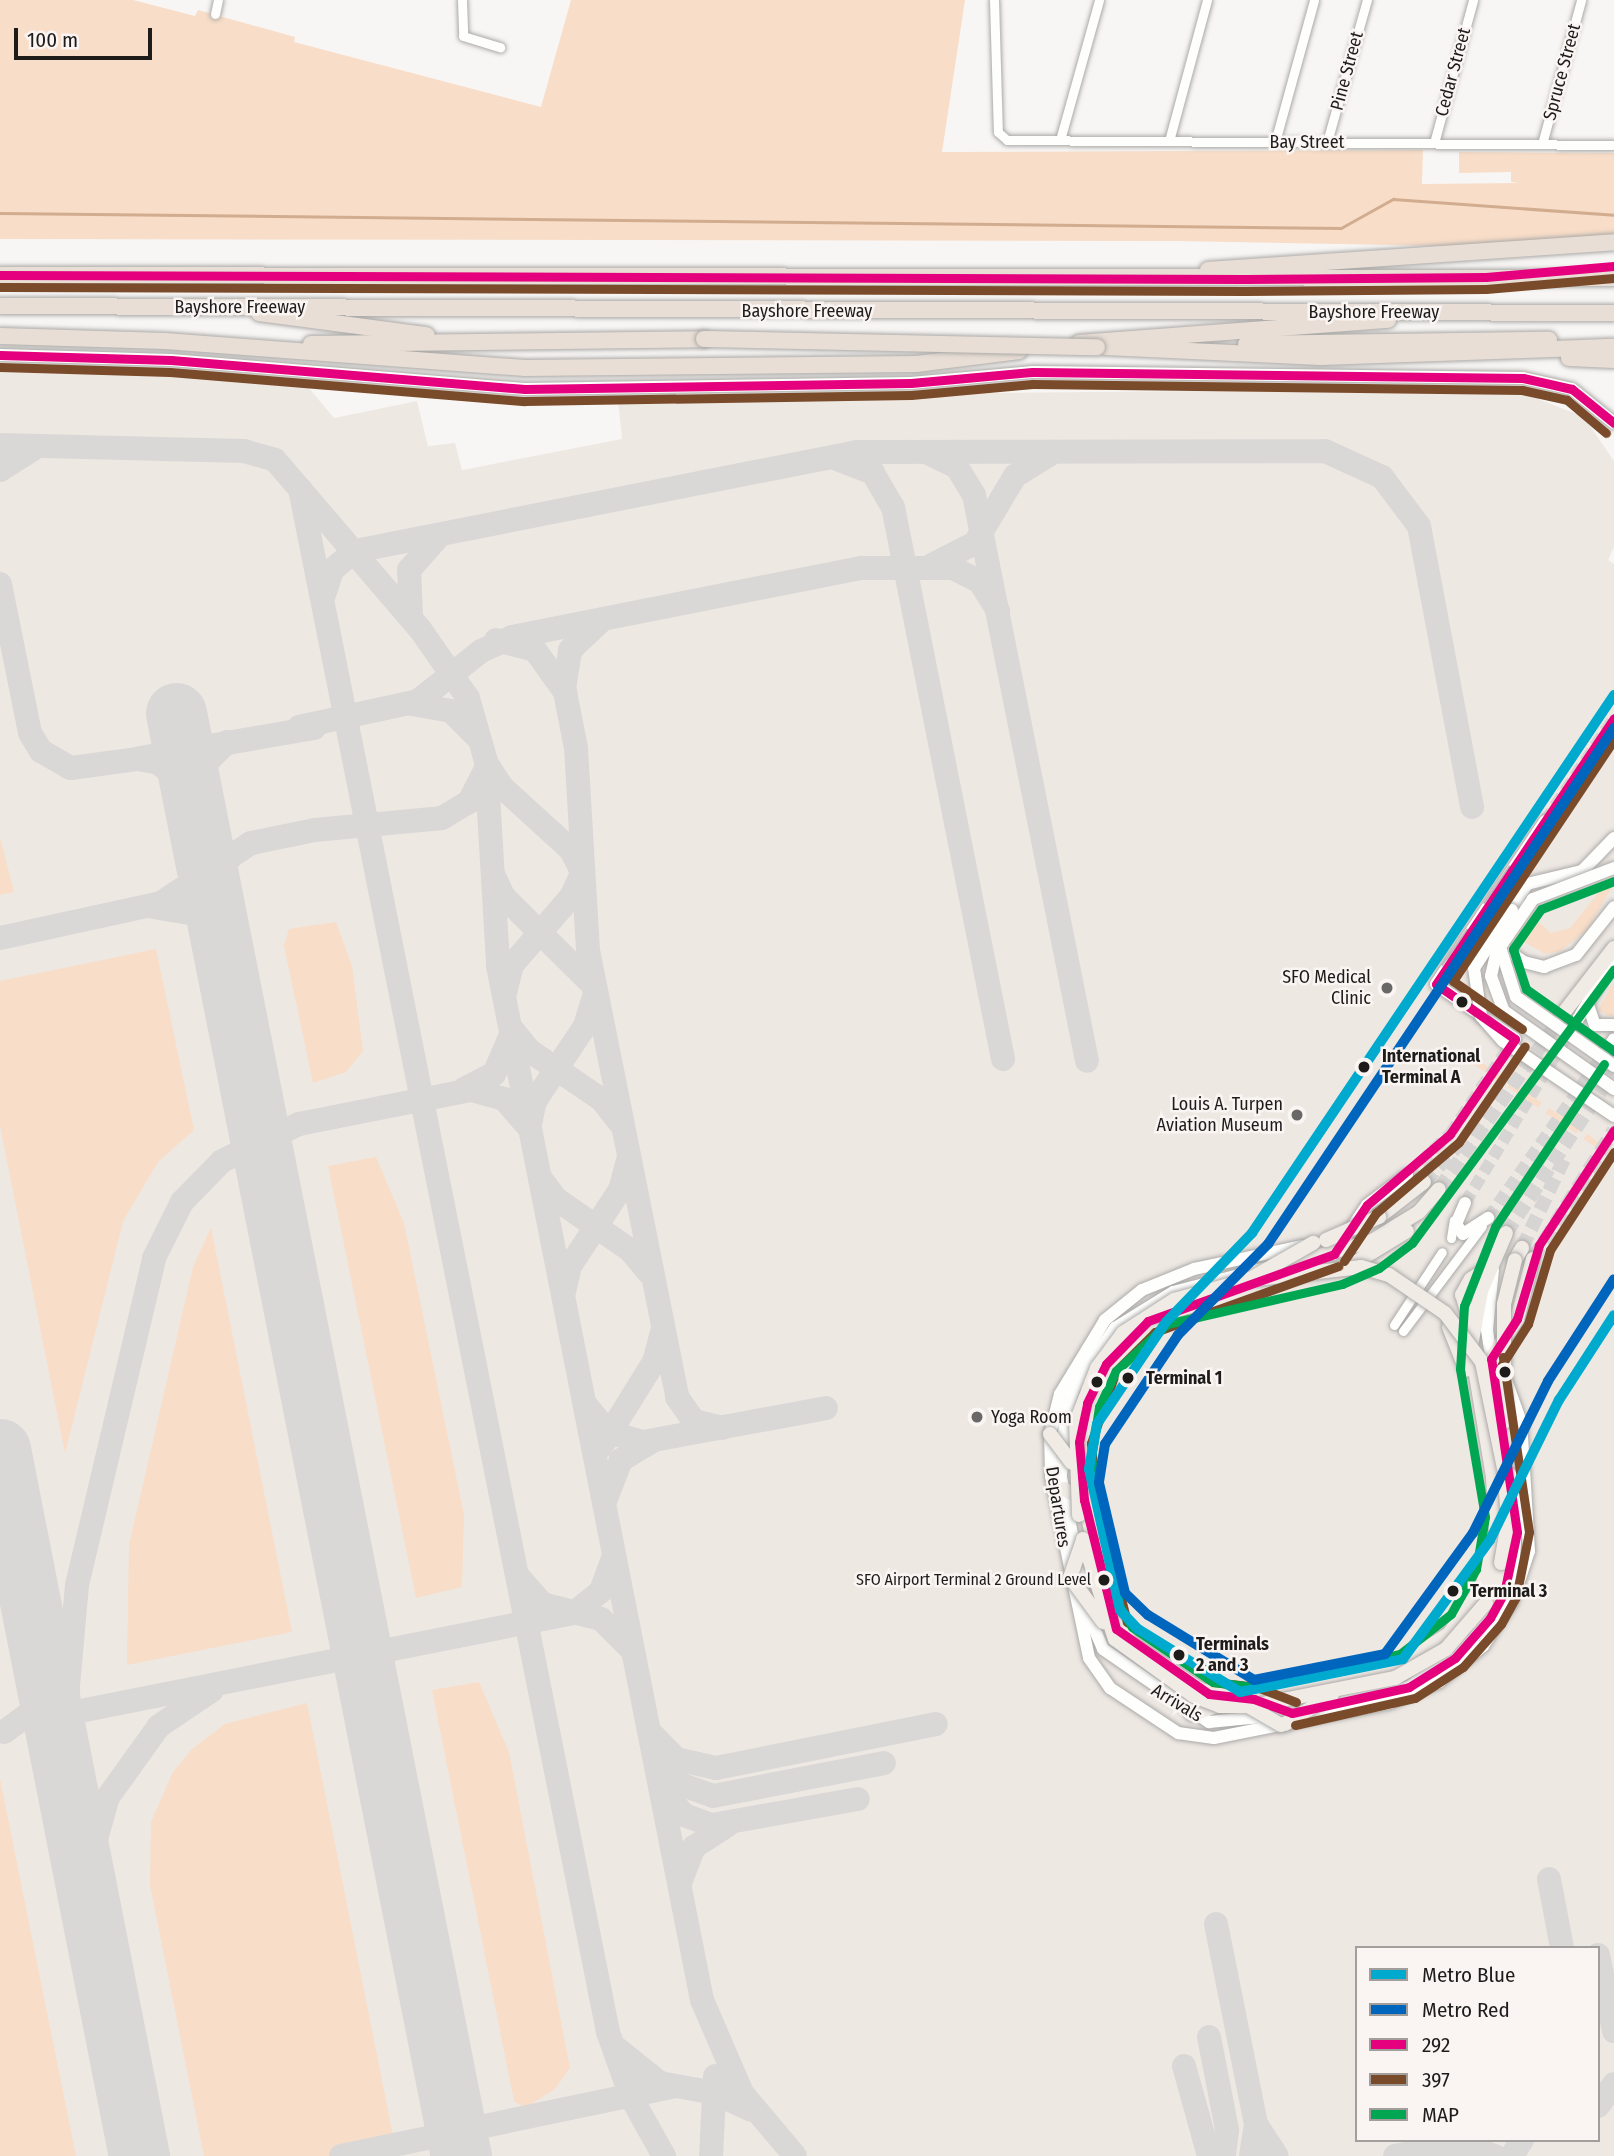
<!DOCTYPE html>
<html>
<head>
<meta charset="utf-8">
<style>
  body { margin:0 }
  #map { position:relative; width:1614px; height:2156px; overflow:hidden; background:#f8f6f4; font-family:"Fira Sans Condensed",sans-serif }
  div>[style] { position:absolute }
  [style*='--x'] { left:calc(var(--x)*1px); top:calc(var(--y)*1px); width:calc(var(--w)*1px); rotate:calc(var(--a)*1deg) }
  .built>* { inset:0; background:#eee8e3 }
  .green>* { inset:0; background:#f8ddc8; transform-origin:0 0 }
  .stream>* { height:2.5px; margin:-1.25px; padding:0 1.25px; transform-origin:1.25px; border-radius:1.25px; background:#d1ac8f }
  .taxiway>* { height:24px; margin:-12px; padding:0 12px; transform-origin:12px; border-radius:12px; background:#dad8d7 }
  .runway>* { height:61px; margin:-30.5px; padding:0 30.5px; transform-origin:30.5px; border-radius:30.5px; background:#dad8d7 }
  .secondary-tunnel>* { height:12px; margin-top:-6px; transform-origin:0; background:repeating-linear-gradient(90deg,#d7d5d3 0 12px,transparent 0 18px) }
  .primary-tunnel>* { height:14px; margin-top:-7px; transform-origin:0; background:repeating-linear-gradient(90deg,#d7d5d3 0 14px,transparent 0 21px) }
  .roads { filter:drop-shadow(0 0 2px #abaaa8) drop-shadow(0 0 2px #abaaa8) }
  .street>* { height:9px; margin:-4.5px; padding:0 4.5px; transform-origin:4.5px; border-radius:4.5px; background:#fefefd }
  .secondary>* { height:12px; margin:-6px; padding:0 6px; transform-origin:6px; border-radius:6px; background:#fefefd }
  .primary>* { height:14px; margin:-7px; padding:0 7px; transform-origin:7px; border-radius:7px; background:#f1ebe6 }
  .highway>* { height:16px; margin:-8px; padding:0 8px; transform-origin:8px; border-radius:8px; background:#e9ded5 }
  .rail>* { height:5px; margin-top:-2.5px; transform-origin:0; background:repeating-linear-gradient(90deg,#faf5f2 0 8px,#bcbaba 0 16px); box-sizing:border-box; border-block:2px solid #bcbaba }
  .bridges { filter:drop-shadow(0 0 2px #abaaa8) drop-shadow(0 0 2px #abaaa8) }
  .secondary-bridge>* { height:12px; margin:-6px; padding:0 6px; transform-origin:6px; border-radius:6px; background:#fefefd }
  .primary-bridge>* { height:14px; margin:-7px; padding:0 7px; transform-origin:7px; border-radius:7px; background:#f1ebe6 }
  .highway-bridge>* { height:16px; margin:-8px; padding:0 8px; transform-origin:8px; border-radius:8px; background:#e9ded5 }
  .bus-1>* { height:9px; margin:-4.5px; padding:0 4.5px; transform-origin:4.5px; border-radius:4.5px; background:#e5007d }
  .bus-2>* { height:9px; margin:-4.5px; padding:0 4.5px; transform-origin:4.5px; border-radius:4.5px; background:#7a4b2a }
  .bus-3>* { height:9px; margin:-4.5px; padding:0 4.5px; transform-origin:4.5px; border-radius:4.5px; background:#00a651 }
  .metro-1>* { height:10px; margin:-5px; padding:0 5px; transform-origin:5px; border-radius:5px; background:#00a9ce }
  .metro-2>* { height:10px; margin:-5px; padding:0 5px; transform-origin:5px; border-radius:5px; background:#0065bd }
  .dots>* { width:19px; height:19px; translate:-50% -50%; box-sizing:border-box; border:4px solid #faf5f2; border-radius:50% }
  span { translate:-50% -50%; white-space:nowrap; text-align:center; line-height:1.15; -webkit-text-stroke:5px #faf5f2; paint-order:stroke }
  .bus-label { font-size:16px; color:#1e1c1b }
  .right { translate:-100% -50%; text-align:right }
  .street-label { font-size:18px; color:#1e1c1b }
  .poi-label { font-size:18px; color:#1e1c1b }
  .left { translate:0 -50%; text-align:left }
  .stop-label { font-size:18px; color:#1e1c1b; font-weight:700 }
  .legend { position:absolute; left:1355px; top:1946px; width:245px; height:196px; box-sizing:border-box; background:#faf5f2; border:2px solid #a29e9c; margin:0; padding:9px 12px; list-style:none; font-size:21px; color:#1e1c1b }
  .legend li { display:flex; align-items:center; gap:14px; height:35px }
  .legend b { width:35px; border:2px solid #a29e9c }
  .scale { position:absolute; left:14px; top:28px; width:138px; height:32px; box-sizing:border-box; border:4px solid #1e1c1b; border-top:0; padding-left:9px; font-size:21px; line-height:24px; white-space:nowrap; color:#1e1c1b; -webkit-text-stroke:5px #faf5f2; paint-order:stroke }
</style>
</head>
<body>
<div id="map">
  <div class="built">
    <i style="clip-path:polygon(evenodd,0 370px,303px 381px,334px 418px,417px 401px,428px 446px,455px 443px,462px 470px,622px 439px,618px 400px,674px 396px,1286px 390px,1528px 395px,1584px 417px,1614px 461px,1614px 547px,1608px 560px,1614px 564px,1614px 2156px,0 2156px,0 370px,1357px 1948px,1598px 1948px,1598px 2140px,1357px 2140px,1357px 1948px)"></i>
  </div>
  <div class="green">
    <i style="clip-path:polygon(0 0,133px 0,195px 16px,198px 10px,295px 37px,294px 42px,541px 107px,571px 0,965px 0,942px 152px,1423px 150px,1422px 184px,1520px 183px,1511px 182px,1511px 172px,1459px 173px,1459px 152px,1614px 153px,1614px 249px,1175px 241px,0 239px)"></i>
    <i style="clip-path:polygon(0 837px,14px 892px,0 895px)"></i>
    <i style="clip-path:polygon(1614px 884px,1587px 930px,1560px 951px,1545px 954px,1516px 937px,1532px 916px,1551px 933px,1570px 928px,1603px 887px)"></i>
    <i style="clip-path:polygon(336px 922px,352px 966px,363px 1051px,346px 1072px,313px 1083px,284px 946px,289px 929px)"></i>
    <i style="clip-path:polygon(156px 949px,194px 1130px,158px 1162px,123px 1221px,65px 1453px,0 1126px,0 981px)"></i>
    <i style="clip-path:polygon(1614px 982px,1614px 1016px,1608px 1016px,1598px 1010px)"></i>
    <i style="left:1469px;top:1054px;width:42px;height:6px;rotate:34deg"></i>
    <i style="left:1511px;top:1082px;width:37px;height:6px;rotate:34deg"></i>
    <i style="left:1549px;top:1108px;width:37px;height:6px;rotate:34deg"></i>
    <i style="left:1587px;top:1134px;width:32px;height:6px;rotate:34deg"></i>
    <i style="clip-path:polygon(376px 1157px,404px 1223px,464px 1515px,462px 1587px,416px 1598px,328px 1166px)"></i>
    <i style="clip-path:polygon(211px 1228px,292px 1632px,127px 1665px,129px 1545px,193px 1267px)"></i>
    <i style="clip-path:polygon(479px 1682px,509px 1752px,570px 2068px,555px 2089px,525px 2108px,514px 2101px,432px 1690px)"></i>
    <i style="clip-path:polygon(307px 1703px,397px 2156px,204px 2156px,150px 1885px,151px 1822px,173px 1772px,191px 1750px,225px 1724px)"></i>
    <i style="clip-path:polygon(0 1779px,76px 2156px,0 2156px)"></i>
  </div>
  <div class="stream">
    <i style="--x:0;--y:213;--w:1341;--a:0.64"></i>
    <i style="--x:1341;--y:228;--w:60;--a:-29.1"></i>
    <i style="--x:1393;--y:199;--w:222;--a:4.1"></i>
  </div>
  <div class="taxiway">
    <i style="--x:0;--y:445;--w:244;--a:1.4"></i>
    <i style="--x:244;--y:451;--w:32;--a:16"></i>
    <i style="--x:275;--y:460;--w:223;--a:49.4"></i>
    <i style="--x:420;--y:629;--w:84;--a:55.2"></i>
    <i style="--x:468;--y:698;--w:66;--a:74.1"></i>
    <i style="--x:486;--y:761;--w:205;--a:86.6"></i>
    <i style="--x:498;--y:966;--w:1054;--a:78.84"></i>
    <i style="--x:702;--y:2000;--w:101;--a:66.7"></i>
    <i style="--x:742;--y:2093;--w:82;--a:49.9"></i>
    <i style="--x:928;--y:453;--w:32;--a:26"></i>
    <i style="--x:957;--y:467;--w:33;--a:59"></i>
    <i style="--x:974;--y:495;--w:577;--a:78.71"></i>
    <i style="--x:837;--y:459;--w:39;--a:21"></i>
    <i style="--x:873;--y:473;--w:39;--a:60"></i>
    <i style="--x:893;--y:507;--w:563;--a:78.73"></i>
    <i style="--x:0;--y:470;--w:41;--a:-32.2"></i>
    <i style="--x:300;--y:489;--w:1573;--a:78.71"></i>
    <i style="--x:608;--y:2032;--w:69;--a:70.5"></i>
    <i style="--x:631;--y:2097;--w:68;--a:60.8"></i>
    <i style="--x:932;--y:565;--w:48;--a:-27.1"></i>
    <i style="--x:975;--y:543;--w:78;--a:-59.2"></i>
    <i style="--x:1015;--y:476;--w:46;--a:-31.6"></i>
    <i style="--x:0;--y:584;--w:152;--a:78.6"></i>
    <i style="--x:30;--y:733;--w:21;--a:59"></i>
    <i style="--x:41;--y:751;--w:34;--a:30"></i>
    <i style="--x:71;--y:768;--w:68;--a:-7.7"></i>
    <i style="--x:138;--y:759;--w:20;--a:11"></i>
    <i style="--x:158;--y:763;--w:22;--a:36"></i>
    <i style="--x:176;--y:776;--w:34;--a:60"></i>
    <i style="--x:324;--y:595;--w:26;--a:-72"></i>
    <i style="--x:332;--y:570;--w:30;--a:-40"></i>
    <i style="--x:355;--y:551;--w:512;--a:-11.16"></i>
    <i style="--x:857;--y:452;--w:468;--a:-0.1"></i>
    <i style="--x:1325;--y:451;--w:63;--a:24.5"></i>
    <i style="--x:1382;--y:477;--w:61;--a:52.9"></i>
    <i style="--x:1419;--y:526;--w:286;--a:79.3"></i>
    <i style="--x:411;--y:615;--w:45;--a:-92.5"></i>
    <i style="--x:409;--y:570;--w:45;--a:-48.6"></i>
    <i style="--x:496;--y:640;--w:40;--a:14.4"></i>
    <i style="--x:535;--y:650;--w:52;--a:54.5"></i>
    <i style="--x:565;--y:692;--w:57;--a:78.9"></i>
    <i style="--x:576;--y:748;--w:202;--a:86.6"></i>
    <i style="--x:588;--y:950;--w:456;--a:78.7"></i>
    <i style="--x:677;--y:1397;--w:29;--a:55"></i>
    <i style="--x:694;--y:1421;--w:29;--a:14"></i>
    <i style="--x:564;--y:689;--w:39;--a:-81"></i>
    <i style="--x:570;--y:650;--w:41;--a:-43"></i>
    <i style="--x:412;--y:704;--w:40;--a:10"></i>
    <i style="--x:451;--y:711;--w:38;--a:45"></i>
    <i style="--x:299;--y:727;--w:122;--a:-12.3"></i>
    <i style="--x:418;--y:701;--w:80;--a:-38.4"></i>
    <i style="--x:481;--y:651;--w:34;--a:-24"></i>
    <i style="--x:512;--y:637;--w:357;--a:-11.2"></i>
    <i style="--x:862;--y:568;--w:91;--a:0"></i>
    <i style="--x:953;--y:568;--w:30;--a:27"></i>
    <i style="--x:980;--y:582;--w:34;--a:58"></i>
    <i style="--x:140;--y:758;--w:177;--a:-9.8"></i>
    <i style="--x:487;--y:764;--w:27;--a:57"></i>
    <i style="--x:502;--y:787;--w:93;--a:42.4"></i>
    <i style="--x:571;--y:850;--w:25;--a:63"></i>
    <i style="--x:193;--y:805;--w:34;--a:-82"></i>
    <i style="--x:198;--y:771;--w:41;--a:-45"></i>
    <i style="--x:494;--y:876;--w:23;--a:65"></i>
    <i style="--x:504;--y:897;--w:125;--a:44.7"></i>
    <i style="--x:153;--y:907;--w:44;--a:9.2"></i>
    <i style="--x:196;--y:914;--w:37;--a:52"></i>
    <i style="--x:0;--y:938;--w:165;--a:-12.3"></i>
    <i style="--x:161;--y:903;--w:108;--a:-33.7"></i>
    <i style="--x:251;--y:843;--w:65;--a:-11.5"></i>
    <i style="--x:315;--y:830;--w:128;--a:-5.4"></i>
    <i style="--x:442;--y:818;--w:31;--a:-31"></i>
    <i style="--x:469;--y:802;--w:36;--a:-63"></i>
    <i style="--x:222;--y:950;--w:64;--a:-96.2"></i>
    <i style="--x:215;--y:886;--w:31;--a:-63"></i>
    <i style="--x:505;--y:993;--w:29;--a:-76"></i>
    <i style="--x:512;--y:965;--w:90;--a:-49.1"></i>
    <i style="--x:571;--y:897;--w:26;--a:-65"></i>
    <i style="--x:512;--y:1029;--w:28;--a:51"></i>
    <i style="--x:530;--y:1051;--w:87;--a:34.2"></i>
    <i style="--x:602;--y:1100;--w:29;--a:52"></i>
    <i style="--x:464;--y:1089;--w:34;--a:-27"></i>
    <i style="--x:494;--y:1074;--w:40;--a:-66.6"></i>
    <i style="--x:530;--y:1124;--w:24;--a:-78"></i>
    <i style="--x:535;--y:1101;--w:90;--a:-56.3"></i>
    <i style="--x:585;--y:1026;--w:31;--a:-73"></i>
    <i style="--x:541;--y:1179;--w:25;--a:53"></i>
    <i style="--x:556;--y:1199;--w:90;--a:34.6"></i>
    <i style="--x:630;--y:1250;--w:30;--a:50"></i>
    <i style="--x:564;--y:1292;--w:27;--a:-77"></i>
    <i style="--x:570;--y:1266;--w:91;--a:-56.7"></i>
    <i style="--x:620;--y:1190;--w:30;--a:-75"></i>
    <i style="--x:586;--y:1405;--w:35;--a:51"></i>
    <i style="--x:608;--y:1432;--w:36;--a:16"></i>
    <i style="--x:643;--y:1442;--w:186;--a:-10.5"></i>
    <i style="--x:601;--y:1447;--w:100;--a:-58.1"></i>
    <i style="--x:654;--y:1362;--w:31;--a:-75"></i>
    <i style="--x:605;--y:1501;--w:44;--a:-68.7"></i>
    <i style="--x:621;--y:1460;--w:37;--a:-31"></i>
    <i style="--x:518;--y:1576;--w:37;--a:49"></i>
    <i style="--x:542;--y:1604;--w:61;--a:14.3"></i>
    <i style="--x:601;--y:1619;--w:42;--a:45"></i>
    <i style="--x:40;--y:1719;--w:544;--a:-11.23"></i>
    <i style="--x:574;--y:1613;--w:35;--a:-39"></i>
    <i style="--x:601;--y:1591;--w:35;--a:-70"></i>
    <i style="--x:4;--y:1732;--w:42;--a:-36.3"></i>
    <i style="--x:38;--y:1707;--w:53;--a:-59.6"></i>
    <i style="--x:651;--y:1733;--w:36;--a:46"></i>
    <i style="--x:676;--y:1759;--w:41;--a:12.7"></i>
    <i style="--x:716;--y:1768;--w:224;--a:-11.3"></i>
    <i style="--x:657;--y:1760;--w:28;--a:52"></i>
    <i style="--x:674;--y:1782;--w:41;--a:19.7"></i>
    <i style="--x:713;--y:1796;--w:174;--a:-10.9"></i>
    <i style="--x:662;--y:1789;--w:34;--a:50"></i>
    <i style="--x:684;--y:1815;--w:30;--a:20"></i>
    <i style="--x:712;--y:1825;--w:148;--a:-10.1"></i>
    <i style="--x:72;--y:1816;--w:130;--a:-91.8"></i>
    <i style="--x:68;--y:1686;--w:101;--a:-84.9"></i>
    <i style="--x:77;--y:1585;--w:336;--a:-76.7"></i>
    <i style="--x:154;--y:1258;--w:63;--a:-63.4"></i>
    <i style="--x:182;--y:1202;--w:57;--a:-45.7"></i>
    <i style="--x:222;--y:1161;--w:85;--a:-25.7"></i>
    <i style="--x:299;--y:1124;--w:175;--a:-11.2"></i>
    <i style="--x:471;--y:1090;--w:34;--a:15"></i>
    <i style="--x:504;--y:1099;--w:37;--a:49"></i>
    <i style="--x:1549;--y:1879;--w:70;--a:79.3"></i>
    <i style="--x:680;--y:1883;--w:39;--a:-69"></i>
    <i style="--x:694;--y:1847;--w:40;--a:-32.9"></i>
    <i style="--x:93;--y:1924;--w:71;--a:-90.8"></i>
    <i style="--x:92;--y:1853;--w:58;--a:-74.1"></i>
    <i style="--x:108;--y:1797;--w:87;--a:-54.3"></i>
    <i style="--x:159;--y:1726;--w:63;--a:-33.9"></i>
    <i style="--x:1216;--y:1924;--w:204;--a:78.7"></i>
    <i style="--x:1256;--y:2124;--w:32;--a:99"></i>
    <i style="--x:1598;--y:1955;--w:78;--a:78.1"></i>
    <i style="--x:1209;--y:2037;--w:95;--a:79"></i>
    <i style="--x:1227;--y:2130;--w:26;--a:97"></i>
    <i style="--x:616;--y:2048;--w:56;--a:38.5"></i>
    <i style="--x:660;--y:2083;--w:56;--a:10.3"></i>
    <i style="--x:715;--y:2093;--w:40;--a:25"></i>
    <i style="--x:1184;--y:2066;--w:93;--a:74.5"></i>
    <i style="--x:1598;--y:2106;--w:27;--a:-54"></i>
    <i style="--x:1256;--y:2124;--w:38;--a:57"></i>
    <i style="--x:1458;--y:2144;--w:39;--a:18"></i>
    <i style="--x:341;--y:2156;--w:341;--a:-11.8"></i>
    <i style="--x:711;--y:2156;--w:80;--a:-87.1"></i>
    <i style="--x:1395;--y:2156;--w:81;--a:-11.4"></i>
    <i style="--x:1512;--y:2156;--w:19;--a:-58"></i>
  </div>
  <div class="runway">
    <i style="--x:176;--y:713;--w:1471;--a:78.83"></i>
    <i style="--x:0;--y:1449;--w:721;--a:78.88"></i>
  </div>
  <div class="secondary-tunnel">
    <i style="--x:1545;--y:821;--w:124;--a:-56.2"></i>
    <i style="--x:1407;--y:1175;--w:59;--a:-43.6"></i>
    <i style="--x:1450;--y:1134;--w:115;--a:-56"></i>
    <i style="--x:1465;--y:1203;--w:206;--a:-58.5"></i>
    <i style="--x:1488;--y:1218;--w:204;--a:-54.8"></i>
  </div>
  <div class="primary-tunnel">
    <i style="--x:1424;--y:1182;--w:48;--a:-46.7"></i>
    <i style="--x:1439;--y:1189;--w:212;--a:-54.6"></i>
    <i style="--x:1506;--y:1233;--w:195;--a:-56.3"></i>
    <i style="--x:1522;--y:1248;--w:98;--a:-64.7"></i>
    <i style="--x:1533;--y:1259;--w:152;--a:-57.9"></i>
  </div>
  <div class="roads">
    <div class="street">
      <i style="--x:462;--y:0;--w:36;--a:88"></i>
      <i style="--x:463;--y:36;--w:39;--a:17"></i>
      <i style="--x:994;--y:0;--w:132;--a:88.3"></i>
      <i style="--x:998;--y:132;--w:12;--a:42"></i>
      <i style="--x:1007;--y:140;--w:607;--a:0.47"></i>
      <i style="--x:215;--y:14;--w:14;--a:-78"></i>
      <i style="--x:1060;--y:140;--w:145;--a:-74.4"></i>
      <i style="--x:1169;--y:141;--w:146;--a:-74.9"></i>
      <i style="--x:1275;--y:142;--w:147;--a:-74.6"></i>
      <i style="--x:1327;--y:142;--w:148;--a:-74.3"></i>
      <i style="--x:1434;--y:143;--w:148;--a:-74.7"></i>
      <i style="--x:1542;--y:144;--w:149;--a:-74.8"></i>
      <i style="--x:1451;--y:1238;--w:18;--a:-81"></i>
      <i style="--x:1394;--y:1325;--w:87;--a:-56.7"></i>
      <i style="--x:1403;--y:1331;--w:131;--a:-53"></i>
    </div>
    <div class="secondary">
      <i style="--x:0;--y:355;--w:171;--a:1.7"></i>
      <i style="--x:171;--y:360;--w:355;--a:4.7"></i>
      <i style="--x:525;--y:389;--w:386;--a:-0.9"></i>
      <i style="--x:911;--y:383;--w:122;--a:-5.2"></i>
      <i style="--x:1033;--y:372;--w:490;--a:0.7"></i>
      <i style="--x:1523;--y:378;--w:50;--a:12.7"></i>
      <i style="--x:1572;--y:389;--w:54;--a:39"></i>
      <i style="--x:1512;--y:910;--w:30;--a:-60"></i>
      <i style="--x:1527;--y:884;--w:57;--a:-13.3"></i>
      <i style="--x:1582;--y:871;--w:46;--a:-45.9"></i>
      <i style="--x:1483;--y:914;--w:24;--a:78"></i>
      <i style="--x:1488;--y:937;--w:44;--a:34.8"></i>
      <i style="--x:1524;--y:962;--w:21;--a:14"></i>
      <i style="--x:1544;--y:967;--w:34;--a:-21"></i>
      <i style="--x:1576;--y:955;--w:61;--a:-51.6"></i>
      <i style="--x:1588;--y:1005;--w:21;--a:71"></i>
      <i style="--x:1595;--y:1025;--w:19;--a:0"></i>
      <i style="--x:1575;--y:1024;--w:77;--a:-59.4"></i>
      <i style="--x:1515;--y:1039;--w:96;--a:-145.2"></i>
      <i style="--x:1436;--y:984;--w:196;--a:-56.2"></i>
      <i style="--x:1606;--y:1051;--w:14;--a:-56"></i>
      <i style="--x:1465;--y:1203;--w:23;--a:113"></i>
      <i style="--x:1456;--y:1224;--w:12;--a:55"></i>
      <i style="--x:1463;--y:1234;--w:30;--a:-33"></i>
      <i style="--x:1302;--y:1246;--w:110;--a:168"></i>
      <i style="--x:1194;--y:1269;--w:56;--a:158"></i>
      <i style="--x:1142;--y:1290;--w:48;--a:141"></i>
      <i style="--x:1105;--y:1320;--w:87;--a:121.3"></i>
      <i style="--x:1060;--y:1394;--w:41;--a:104"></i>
      <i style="--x:1050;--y:1434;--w:42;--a:88.6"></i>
      <i style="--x:1051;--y:1476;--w:186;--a:78.2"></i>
      <i style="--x:1089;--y:1658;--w:37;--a:55"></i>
      <i style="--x:1110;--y:1688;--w:82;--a:33.5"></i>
      <i style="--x:1178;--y:1733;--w:36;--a:8"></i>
      <i style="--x:1214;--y:1738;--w:179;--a:-11.2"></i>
      <i style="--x:1390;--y:1703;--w:53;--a:-23.2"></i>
      <i style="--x:1439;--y:1682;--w:57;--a:-39.3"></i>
      <i style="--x:1483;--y:1646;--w:53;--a:-56.6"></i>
      <i style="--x:1512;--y:1602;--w:54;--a:-71.6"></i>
      <i style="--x:1529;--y:1551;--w:129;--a:-93.5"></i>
      <i style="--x:1521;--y:1422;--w:48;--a:-109.6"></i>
      <i style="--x:1334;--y:1254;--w:59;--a:-56"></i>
      <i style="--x:1367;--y:1205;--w:50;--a:-36.9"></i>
      <i style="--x:1266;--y:1268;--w:96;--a:165.5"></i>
      <i style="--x:1173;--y:1292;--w:68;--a:148.2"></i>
      <i style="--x:1115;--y:1328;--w:73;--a:124.3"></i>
      <i style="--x:1074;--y:1388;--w:31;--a:107"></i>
      <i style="--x:1065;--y:1418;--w:59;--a:93.9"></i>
      <i style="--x:1061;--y:1477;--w:137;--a:79.1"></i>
      <i style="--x:1087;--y:1612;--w:40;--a:66.6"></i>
      <i style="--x:1103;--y:1649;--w:129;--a:34.6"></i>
      <i style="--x:1209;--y:1722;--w:62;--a:-5.5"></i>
      <i style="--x:1493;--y:1270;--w:60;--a:95.7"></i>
      <i style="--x:1487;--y:1330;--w:79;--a:81.3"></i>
      <i style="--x:1310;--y:1709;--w:101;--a:-12.5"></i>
      <i style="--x:1409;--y:1687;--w:80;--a:-36.9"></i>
      <i style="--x:1473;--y:1639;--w:55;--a:-56"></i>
      <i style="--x:1504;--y:1593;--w:35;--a:-74"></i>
      <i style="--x:1514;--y:1559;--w:50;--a:-86.6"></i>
      <i style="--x:1517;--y:1509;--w:36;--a:-101"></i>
    </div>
    <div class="primary">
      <i style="--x:1562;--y:1015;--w:85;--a:-52.2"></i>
      <i style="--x:1379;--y:1217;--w:57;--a:-37.9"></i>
      <i style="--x:1515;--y:1260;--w:14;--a:-60"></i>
      <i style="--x:1348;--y:1267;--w:69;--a:-31.4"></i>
      <i style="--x:1159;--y:1315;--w:96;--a:-15.8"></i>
      <i style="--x:1251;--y:1289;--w:57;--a:-29.2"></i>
      <i style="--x:1301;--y:1261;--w:74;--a:-15.7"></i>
      <i style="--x:1372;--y:1241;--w:55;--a:-31.7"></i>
      <i style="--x:1419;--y:1212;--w:30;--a:-49"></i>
      <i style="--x:1449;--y:1327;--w:46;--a:68.4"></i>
      <i style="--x:1472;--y:1327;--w:34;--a:-107"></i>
      <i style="--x:1462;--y:1295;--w:18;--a:-61"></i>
      <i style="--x:1471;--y:1279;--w:24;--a:-33"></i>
      <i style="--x:1491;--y:1359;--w:48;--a:-57"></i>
      <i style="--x:1517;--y:1319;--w:62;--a:-75.1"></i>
      <i style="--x:1082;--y:1488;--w:88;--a:78.2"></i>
      <i style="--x:1064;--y:1489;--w:23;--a:29"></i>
      <i style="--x:1486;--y:1603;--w:43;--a:-69.4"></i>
      <i style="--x:1110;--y:1618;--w:35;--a:49"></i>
      <i style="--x:1133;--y:1644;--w:82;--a:34.1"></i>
      <i style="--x:1201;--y:1690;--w:30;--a:15"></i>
      <i style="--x:1230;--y:1698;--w:24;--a:2"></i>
      <i style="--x:1254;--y:1699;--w:141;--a:-11.9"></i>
      <i style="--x:1392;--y:1670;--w:67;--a:-32.3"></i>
      <i style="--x:1449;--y:1634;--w:57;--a:-54.9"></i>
      <i style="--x:1482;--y:1587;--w:52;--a:-74.4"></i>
      <i style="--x:1496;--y:1537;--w:60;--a:-92.9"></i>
      <i style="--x:1493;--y:1477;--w:133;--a:-99.5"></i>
      <i style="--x:1471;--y:1346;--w:56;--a:-79.7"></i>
      <i style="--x:1481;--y:1291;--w:63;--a:-66.7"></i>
      <i style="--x:1262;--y:1701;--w:32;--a:22"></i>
      <i style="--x:1192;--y:1714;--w:36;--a:-18"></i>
    </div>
    <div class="highway">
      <i style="--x:1208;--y:270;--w:407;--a:-3.9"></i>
      <i style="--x:0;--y:275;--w:1614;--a:0.11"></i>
      <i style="--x:0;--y:306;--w:1614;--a:0.25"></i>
      <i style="--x:259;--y:313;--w:169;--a:7.5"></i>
      <i style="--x:0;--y:336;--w:165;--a:1.7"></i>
      <i style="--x:165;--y:341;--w:361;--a:4.3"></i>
      <i style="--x:525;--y:368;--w:391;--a:-0.6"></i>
      <i style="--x:916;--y:364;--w:104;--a:-7.2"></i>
      <i style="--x:1079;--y:343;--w:310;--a:-4.3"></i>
      <i style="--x:311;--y:344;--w:393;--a:-0.7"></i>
      <i style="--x:1246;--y:344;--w:303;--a:-0.8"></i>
      <i style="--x:1106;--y:347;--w:215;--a:2.7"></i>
      <i style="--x:1321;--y:357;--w:293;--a:-2"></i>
      <i style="--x:1569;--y:358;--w:45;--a:2.5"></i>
    </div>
  </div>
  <div class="rail">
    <i style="--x:1485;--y:904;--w:46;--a:-55.6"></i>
    <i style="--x:1443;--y:966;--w:45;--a:-54.9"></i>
  </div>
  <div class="bridges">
    <div class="secondary-bridge">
      <i style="--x:1614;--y:868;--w:87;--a:159.1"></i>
      <i style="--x:1533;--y:899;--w:58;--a:124.5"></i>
      <i style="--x:1500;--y:947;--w:52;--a:72.3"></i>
      <i style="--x:1516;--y:997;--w:120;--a:35.1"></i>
      <i style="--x:1512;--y:910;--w:69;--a:123.2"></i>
      <i style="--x:1474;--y:968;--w:49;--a:81.7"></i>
      <i style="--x:1481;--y:1016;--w:33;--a:49"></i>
      <i style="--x:1503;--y:1041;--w:134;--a:34"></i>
      <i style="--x:1497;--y:950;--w:27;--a:103"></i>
      <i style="--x:1491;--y:976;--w:37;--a:70"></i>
      <i style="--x:1504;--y:1011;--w:135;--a:35.3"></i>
    </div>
    <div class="primary-bridge">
      <i style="--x:1326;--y:1240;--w:58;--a:-23.5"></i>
      <i style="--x:1256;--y:1279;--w:106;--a:-6.5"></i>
      <i style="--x:1361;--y:1267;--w:29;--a:16"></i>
      <i style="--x:1389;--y:1275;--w:68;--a:34.2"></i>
      <i style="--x:1445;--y:1313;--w:61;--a:52.9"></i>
      <i style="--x:1482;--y:1362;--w:108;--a:78.3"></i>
      <i style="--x:1504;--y:1422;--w:118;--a:-90"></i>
      <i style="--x:1504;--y:1304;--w:45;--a:-76"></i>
      <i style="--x:1050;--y:1434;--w:36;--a:53"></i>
      <i style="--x:1079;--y:1515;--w:93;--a:-91.8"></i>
      <i style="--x:1076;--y:1422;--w:58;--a:-68.7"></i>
      <i style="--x:1097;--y:1368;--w:44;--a:-53.4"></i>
      <i style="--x:1123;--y:1333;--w:61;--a:-32.9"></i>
      <i style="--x:1174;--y:1300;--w:79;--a:-15.4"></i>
      <i style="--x:1250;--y:1279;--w:73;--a:-29.7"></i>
      <i style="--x:1083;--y:1539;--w:105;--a:72.3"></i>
      <i style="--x:1115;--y:1639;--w:97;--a:35.8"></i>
      <i style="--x:1194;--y:1696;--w:28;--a:21"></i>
      <i style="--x:1220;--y:1706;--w:32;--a:0"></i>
      <i style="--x:1252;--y:1706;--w:146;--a:-11.1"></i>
      <i style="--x:1395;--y:1678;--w:59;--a:-29.6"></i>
      <i style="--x:1446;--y:1649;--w:61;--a:-49"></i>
      <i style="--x:1083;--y:1540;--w:39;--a:109"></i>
      <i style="--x:1070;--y:1577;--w:56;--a:53.7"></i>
      <i style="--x:1092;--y:1545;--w:12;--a:20"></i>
      <i style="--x:1501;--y:1563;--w:41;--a:-80.1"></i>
      <i style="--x:1508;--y:1523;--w:63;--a:-93.6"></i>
      <i style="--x:1248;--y:1706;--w:38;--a:30"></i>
      <i style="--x:1285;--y:1724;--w:55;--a:-31.7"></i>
    </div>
    <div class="highway-bridge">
      <i style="--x:704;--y:339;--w:393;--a:1.2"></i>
    </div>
  </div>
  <div class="bus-1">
    <i style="--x:0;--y:275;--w:1245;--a:0.18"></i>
    <i style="--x:1245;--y:279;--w:241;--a:-0.5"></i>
    <i style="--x:1486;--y:277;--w:128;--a:-4.9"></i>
    <i style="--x:0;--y:355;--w:171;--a:1.7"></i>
    <i style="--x:171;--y:360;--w:355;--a:4.7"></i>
    <i style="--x:525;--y:389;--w:386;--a:-0.9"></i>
    <i style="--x:911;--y:383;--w:122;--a:-5.2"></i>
    <i style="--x:1033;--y:372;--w:490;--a:0.7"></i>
    <i style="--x:1523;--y:378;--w:50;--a:12.7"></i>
    <i style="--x:1572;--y:389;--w:54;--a:39"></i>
    <i style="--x:1515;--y:1039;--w:96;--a:-145.2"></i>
    <i style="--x:1436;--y:984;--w:320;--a:-56.2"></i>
    <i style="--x:1334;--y:1254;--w:59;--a:-56"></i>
    <i style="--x:1367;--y:1205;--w:109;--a:-40.5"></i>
    <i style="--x:1450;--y:1134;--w:115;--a:-55.6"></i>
    <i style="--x:1491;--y:1359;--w:48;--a:-57"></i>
    <i style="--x:1517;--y:1319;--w:77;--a:-73.4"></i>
    <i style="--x:1539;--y:1245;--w:137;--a:-56.9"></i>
    <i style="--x:1292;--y:1713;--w:40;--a:-159.8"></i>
    <i style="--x:1254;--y:1699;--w:45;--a:-173.7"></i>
    <i style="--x:1209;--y:1694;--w:113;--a:-145"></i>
    <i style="--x:1116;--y:1629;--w:133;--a:-103.9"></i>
    <i style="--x:1084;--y:1500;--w:58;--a:-94.9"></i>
    <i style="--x:1079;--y:1442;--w:40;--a:-78"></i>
    <i style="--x:1087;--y:1403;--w:43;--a:-64"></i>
    <i style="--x:1106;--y:1364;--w:60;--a:-45.7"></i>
    <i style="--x:1148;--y:1321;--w:198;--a:-19.8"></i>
    <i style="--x:1292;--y:1713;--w:120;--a:-12.5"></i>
    <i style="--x:1409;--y:1687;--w:54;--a:-32.2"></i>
    <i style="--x:1455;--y:1658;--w:53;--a:-48.8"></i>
    <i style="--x:1490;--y:1618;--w:29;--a:-61"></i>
    <i style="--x:1504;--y:1593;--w:62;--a:-78"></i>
    <i style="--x:1517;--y:1532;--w:175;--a:-98.5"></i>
  </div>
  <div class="bus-2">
    <i style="--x:0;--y:287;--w:1245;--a:0.18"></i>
    <i style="--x:1245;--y:291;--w:241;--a:-0.5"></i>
    <i style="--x:1486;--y:289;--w:128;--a:-4.9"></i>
    <i style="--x:0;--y:367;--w:170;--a:1.7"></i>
    <i style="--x:170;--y:372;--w:356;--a:4.7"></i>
    <i style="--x:525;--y:401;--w:386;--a:-0.9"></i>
    <i style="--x:911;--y:395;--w:122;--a:-5.2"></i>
    <i style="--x:1033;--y:384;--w:489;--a:0.7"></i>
    <i style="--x:1522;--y:390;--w:46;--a:12.5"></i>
    <i style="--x:1567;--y:400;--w:51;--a:40.2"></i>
    <i style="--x:1522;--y:1029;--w:84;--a:-145.2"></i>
    <i style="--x:1453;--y:981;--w:290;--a:-56.3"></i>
    <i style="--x:1344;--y:1261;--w:58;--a:-56.3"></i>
    <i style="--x:1376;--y:1213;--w:109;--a:-40.5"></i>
    <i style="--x:1459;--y:1142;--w:116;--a:-55.5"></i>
    <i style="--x:1501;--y:1366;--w:50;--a:-57.3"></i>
    <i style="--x:1528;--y:1324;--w:77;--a:-73.4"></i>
    <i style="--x:1550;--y:1250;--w:117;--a:-56.9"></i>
    <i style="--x:1296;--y:1702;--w:42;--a:-159"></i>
    <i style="--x:1257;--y:1687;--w:44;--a:-173.5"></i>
    <i style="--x:1213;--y:1682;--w:105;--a:-145.1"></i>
    <i style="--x:1127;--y:1622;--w:128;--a:-104"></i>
    <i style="--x:1096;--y:1498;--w:55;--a:-95.2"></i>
    <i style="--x:1091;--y:1443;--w:76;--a:-70.9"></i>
    <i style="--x:1116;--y:1371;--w:55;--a:-45"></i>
    <i style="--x:1155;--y:1332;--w:195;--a:-19.8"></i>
    <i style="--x:1295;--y:1725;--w:123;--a:-12.7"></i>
    <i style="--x:1415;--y:1698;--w:57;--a:-32.9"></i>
    <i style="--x:1463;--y:1667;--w:57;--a:-48.5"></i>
    <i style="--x:1501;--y:1624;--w:31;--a:-61"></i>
    <i style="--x:1516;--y:1597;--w:66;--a:-78.7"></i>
    <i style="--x:1529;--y:1532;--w:177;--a:-98.5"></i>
  </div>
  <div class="bus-3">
    <i style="--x:1614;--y:881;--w:78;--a:159"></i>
    <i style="--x:1541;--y:909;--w:49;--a:125"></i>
    <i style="--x:1513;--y:949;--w:42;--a:72"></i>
    <i style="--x:1526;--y:989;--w:108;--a:35.2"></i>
    <i style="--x:1604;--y:1064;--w:196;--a:123.8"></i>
    <i style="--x:1495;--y:1227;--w:85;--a:111.4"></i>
    <i style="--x:1464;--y:1306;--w:63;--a:93.6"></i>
    <i style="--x:1460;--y:1369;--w:150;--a:80.4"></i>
    <i style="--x:1485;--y:1517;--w:53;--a:99.8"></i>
    <i style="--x:1476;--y:1569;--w:51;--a:119.1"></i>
    <i style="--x:1451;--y:1614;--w:65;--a:141.9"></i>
    <i style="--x:1400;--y:1654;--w:151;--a:167.3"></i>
    <i style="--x:1253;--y:1687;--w:40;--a:-172.9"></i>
    <i style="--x:1213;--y:1682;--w:98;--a:-145.8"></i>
    <i style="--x:1132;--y:1627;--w:26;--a:-121"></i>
    <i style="--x:1119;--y:1605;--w:150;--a:-100.8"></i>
    <i style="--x:1091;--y:1458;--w:52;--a:-81.1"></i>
    <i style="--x:1099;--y:1407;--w:40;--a:-65"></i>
    <i style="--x:1116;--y:1371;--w:69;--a:-42.7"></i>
    <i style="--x:1167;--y:1324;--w:180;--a:-12.9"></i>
    <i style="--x:1342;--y:1284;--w:40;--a:-23.4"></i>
    <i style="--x:1379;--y:1268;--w:41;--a:-37.1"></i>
    <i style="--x:1412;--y:1243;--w:340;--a:-53.6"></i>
  </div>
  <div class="metro-1">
    <i style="--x:1614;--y:695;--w:648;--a:123.94"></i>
    <i style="--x:1252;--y:1233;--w:124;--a:134"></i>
    <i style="--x:1166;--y:1322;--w:123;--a:124.1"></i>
    <i style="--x:1097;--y:1424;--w:46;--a:100.1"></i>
    <i style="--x:1089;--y:1469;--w:144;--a:77.6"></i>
    <i style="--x:1120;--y:1610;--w:26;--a:47"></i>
    <i style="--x:1138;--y:1629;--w:120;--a:31.7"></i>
    <i style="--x:1240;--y:1692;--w:166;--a:-11.4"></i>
    <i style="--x:1403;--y:1659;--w:147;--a:-53.8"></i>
    <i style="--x:1490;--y:1540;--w:156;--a:-63.8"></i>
    <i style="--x:1559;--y:1400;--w:101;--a:-57.1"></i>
  </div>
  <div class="metro-2">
    <i style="--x:1614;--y:728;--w:621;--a:123.84"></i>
    <i style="--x:1268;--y:1244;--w:128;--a:134.7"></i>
    <i style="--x:1178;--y:1335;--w:131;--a:123.8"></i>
    <i style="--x:1105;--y:1444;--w:39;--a:99"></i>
    <i style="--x:1099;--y:1483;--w:113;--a:76.7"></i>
    <i style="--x:1125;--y:1593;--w:32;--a:44"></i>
    <i style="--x:1148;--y:1615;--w:124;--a:31.5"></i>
    <i style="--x:1254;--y:1680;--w:134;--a:-11.2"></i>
    <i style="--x:1385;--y:1654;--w:150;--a:-54"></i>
    <i style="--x:1473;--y:1533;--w:169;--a:-63.7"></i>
    <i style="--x:1548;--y:1381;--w:121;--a:-57.1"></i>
  </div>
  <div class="dots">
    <i style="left:1387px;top:988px;background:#6a6867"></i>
    <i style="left:1462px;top:1002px;background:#1e1c1b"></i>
    <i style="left:1364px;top:1067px;background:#1e1c1b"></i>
    <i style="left:1297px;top:1115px;background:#6a6867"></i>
    <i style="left:1505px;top:1372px;background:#1e1c1b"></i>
    <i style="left:1128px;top:1378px;background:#1e1c1b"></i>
    <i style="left:1097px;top:1382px;background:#1e1c1b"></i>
    <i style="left:977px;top:1417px;background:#6a6867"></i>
    <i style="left:1104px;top:1580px;background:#1e1c1b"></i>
    <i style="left:1453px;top:1591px;background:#1e1c1b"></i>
    <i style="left:1179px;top:1655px;background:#1e1c1b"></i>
  </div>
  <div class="bus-label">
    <span class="right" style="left:1091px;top:1580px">SFO Airport Terminal 2 Ground Level</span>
  </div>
  <div class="street-label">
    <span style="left:1347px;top:71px;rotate:-75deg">Pine Street</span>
    <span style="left:1453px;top:72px;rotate:-75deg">Cedar Street</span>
    <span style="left:1562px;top:72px;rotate:-75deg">Spruce Street</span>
    <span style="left:1307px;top:142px">Bay Street</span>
    <span style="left:240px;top:307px">Bayshore Freeway</span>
    <span style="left:807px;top:311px">Bayshore Freeway</span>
    <span style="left:1374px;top:312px">Bayshore Freeway</span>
    <span style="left:1058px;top:1507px;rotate:81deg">Departures</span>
    <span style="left:1177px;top:1703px;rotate:31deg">Arrivals</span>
  </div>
  <div class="poi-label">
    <span class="right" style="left:1371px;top:988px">SFO Medical<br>Clinic</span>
    <span class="right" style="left:1283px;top:1115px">Louis A. Turpen<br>Aviation Museum</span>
    <span class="left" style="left:991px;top:1417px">Yoga Room</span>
  </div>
  <div class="stop-label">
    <span class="left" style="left:1382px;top:1067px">International<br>Terminal A</span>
    <span class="left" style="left:1146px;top:1378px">Terminal 1</span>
    <span class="left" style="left:1470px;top:1591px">Terminal 3</span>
    <span class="left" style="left:1196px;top:1655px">Terminals<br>2 and 3</span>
  </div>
  <ul class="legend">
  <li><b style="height:9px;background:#00a9ce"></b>Metro Blue</li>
  <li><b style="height:9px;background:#0065bd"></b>Metro Red</li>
  <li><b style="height:9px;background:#e5007d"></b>292</li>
  <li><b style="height:9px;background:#7a4b2a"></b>397</li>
  <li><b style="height:9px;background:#00a651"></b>MAP</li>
  </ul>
  <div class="scale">100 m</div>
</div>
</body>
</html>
